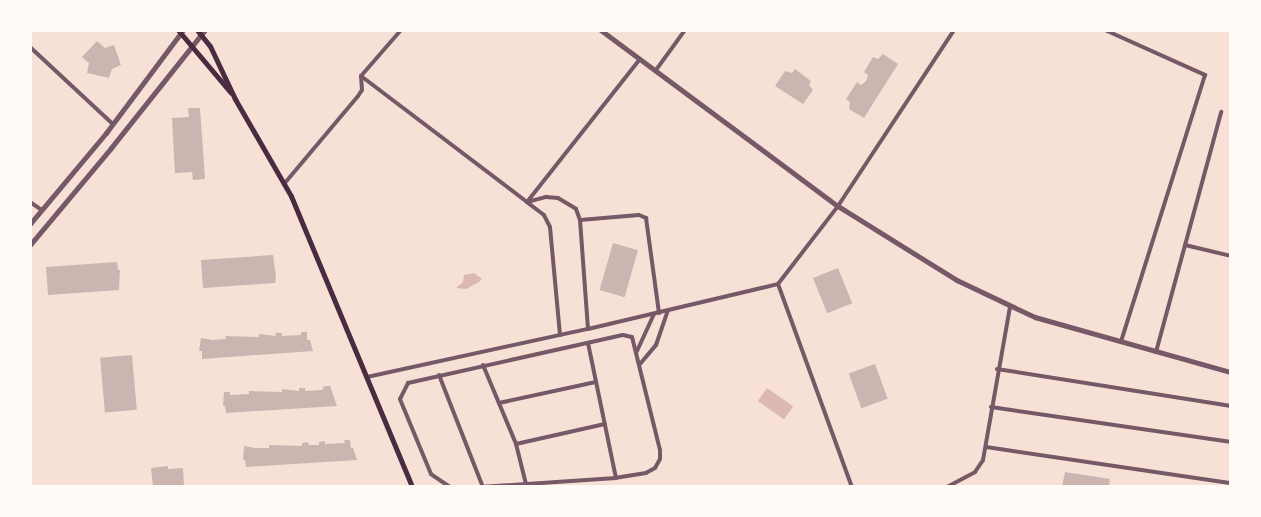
<!DOCTYPE html>
<html>
<head>
<meta charset="utf-8">
<style>
  body { margin:0 }
  #map { position:relative; width:1261px; height:517px; overflow:hidden; background:#f7e1d7; font-family:Quicksand,sans-serif }
  div>[style] { position:absolute }
  [style*='--x'] { left:calc(var(--x)*1px); top:calc(var(--y)*1px); width:calc(var(--w)*1px); rotate:calc(var(--a)*1deg) }
  .water>* { inset:0; background:#dcb8b0; transform-origin:0 0 }
  .building>* { inset:0; background:#ccb4b1; transform-origin:0 0 }
  .minor>* { height:4px; margin:-2px; padding:0 2px; transform-origin:2px; border-radius:2px; background:#755966 }
  .tertiary>* { height:4.5px; margin:-2.25px; padding:0 2.25px; transform-origin:2.25px; border-radius:2.25px; background:#755966 }
  .secondary>* { height:5px; margin:-2.5px; padding:0 2.5px; transform-origin:2.5px; border-radius:2.5px; background:#4a2c40 }
  span { translate:-50% -50%; white-space:nowrap; text-align:center; line-height:1.15; -webkit-text-stroke:6px #fffaf5; paint-order:stroke }
  .frame { position:absolute; inset:0; border:32px solid #fffaf5; pointer-events:none }
</style>
</head>
<body>
<div id="map">
  <div class="water">
    <i style="clip-path:polygon(474px 273px,482px 279px,479px 282px,466px 289px,456px 288px,463px 282px,464px 275px)"></i>
    <i style="left:767px;top:388px;width:32px;height:16px;rotate:35deg"></i>
  </div>
  <div class="building">
    <i style="clip-path:polygon(97px 41px,105px 48px,114px 45px,121px 65px,112px 69px,109px 78px,87px 73px,89px 63px,82px 57px)"></i>
    <i style="clip-path:polygon(883px 54px,898px 64px,864px 118px,849px 109px,850px 102px,846px 99px,857px 82px,861px 85px,866px 81px,868px 75px,864px 72px,873px 57px,878px 59px)"></i>
    <i style="clip-path:polygon(795px 69px,811px 81px,809px 85px,813px 90px,803px 104px,775px 86px,785px 71px,792px 73px)"></i>
    <i style="clip-path:polygon(188px 108px,200px 108px,205px 179px,193px 180px,192px 172px,175px 173px,172px 118px,189px 117px)"></i>
    <i style="left:613px;top:243px;width:26px;height:49px;rotate:16deg"></i>
    <i style="clip-path:polygon(273px 255px,276px 277px,275px 283px,203px 288px,201px 260px)"></i>
    <i style="clip-path:polygon(117px 262px,118px 270px,120px 270px,119px 290px,48px 295px,46px 267px)"></i>
    <i style="left:838px;top:268px;width:38px;height:27px;rotate:68deg"></i>
    <i style="clip-path:polygon(301px 332px,307px 332px,307px 340px,310px 340px,313px 351px,202px 359px,202px 351px,199px 351px,201px 338px,212px 340px,226px 339px,225px 336px,259px 337px,259px 334px,276px 336px,275px 333px,282px 333px,282px 336px,301px 335px)"></i>
    <i style="left:132px;top:355px;width:55px;height:32px;rotate:85deg"></i>
    <i style="left:875px;top:364px;width:37px;height:28px;rotate:70deg"></i>
    <i style="clip-path:polygon(324px 386px,330px 386px,337px 406px,226px 413px,225px 406px,223px 406px,224px 392px,230px 392px,230px 395px,249px 394px,249px 391px,282px 392px,282px 389px,299px 391px,299px 388px,305px 388px,305px 391px,322px 390px)"></i>
    <i style="clip-path:polygon(344px 440px,350px 440px,351px 448px,353px 448px,357px 460px,246px 467px,245px 460px,243px 460px,244px 446px,255px 448px,269px 448px,269px 445px,302px 446px,302px 443px,308px 442px,309px 445px,319px 445px,319px 442px,325px 441px,325px 444px,345px 443px)"></i>
    <i style="clip-path:polygon(168px 466px,168px 469px,183px 468px,184px 487px,153px 487px,151px 468px)"></i>
    <i style="clip-path:polygon(1065px 472px,1110px 479px,1109px 487px,1062px 487px)"></i>
  </div>
  <div class="minor">
    <i style="--x:1105;--y:30;--w:110;--a:24.2"></i>
    <i style="--x:1205;--y:75;--w:280;--a:107.5"></i>
    <i style="--x:30;--y:47;--w:113;--a:42.9"></i>
    <i style="--x:656;--y:70;--w:49;--a:-54.1"></i>
    <i style="--x:361;--y:76;--w:208;--a:37.2"></i>
    <i style="--x:527;--y:202;--w:20;--a:-15"></i>
    <i style="--x:546;--y:197;--w:12;--a:5"></i>
    <i style="--x:558;--y:198;--w:21;--a:31"></i>
    <i style="--x:576;--y:209;--w:12;--a:70"></i>
    <i style="--x:580;--y:220;--w:109;--a:85.8"></i>
    <i style="--x:284;--y:184;--w:115;--a:-49.9"></i>
    <i style="--x:358;--y:96;--w:7;--a:-56"></i>
    <i style="--x:362;--y:90;--w:14;--a:-94"></i>
    <i style="--x:361;--y:76;--w:61;--a:-49"></i>
    <i style="--x:30;--y:202;--w:14;--a:34"></i>
    <i style="--x:580;--y:220;--w:59;--a:-4.8"></i>
    <i style="--x:639;--y:215;--w:8;--a:23"></i>
    <i style="--x:646;--y:218;--w:96;--a:82.2"></i>
    <i style="--x:1185;--y:245;--w:47;--a:13.4"></i>
    <i style="--x:778;--y:284;--w:216;--a:70"></i>
    <i style="--x:560;--y:335;--w:108;--a:-95.3"></i>
    <i style="--x:550;--y:227;--w:13;--a:-117"></i>
    <i style="--x:544;--y:215;--w:21;--a:-143"></i>
    <i style="--x:527;--y:202;--w:182;--a:-51.7"></i>
    <i style="--x:588;--y:343;--w:138;--a:78.3"></i>
    <i style="--x:637;--y:351;--w:41;--a:-65.3"></i>
    <i style="--x:1156;--y:352;--w:249;--a:-74.8"></i>
    <i style="--x:640;--y:364;--w:25;--a:-50"></i>
    <i style="--x:656;--y:345;--w:36;--a:-71"></i>
    <i style="--x:483;--y:365;--w:86;--a:67.3"></i>
    <i style="--x:516;--y:444;--w:41;--a:76"></i>
    <i style="--x:997;--y:369;--w:237;--a:9"></i>
    <i style="--x:439;--y:375;--w:120;--a:68.6"></i>
    <i style="--x:367;--y:377;--w:226;--a:-12.3"></i>
    <i style="--x:588;--y:329;--w:195;--a:-13.3"></i>
    <i style="--x:778;--y:284;--w:98;--a:-52.4"></i>
    <i style="--x:838;--y:206;--w:211;--a:-56.6"></i>
    <i style="--x:499;--y:403;--w:99;--a:-12.2"></i>
    <i style="--x:991;--y:407;--w:243;--a:8.3"></i>
    <i style="--x:516;--y:444;--w:91;--a:-12.7"></i>
    <i style="--x:986;--y:447;--w:248;--a:8.4"></i>
    <i style="--x:450;--y:487;--w:23;--a:-146"></i>
    <i style="--x:431;--y:474;--w:81;--a:-112.5"></i>
    <i style="--x:400;--y:399;--w:18;--a:-63"></i>
    <i style="--x:408;--y:383;--w:220;--a:-12.6"></i>
    <i style="--x:623;--y:335;--w:9;--a:13"></i>
    <i style="--x:632;--y:337;--w:116;--a:76.1"></i>
    <i style="--x:660;--y:450;--w:9;--a:90"></i>
    <i style="--x:660;--y:459;--w:10;--a:119"></i>
    <i style="--x:655;--y:468;--w:10;--a:151"></i>
    <i style="--x:646;--y:473;--w:30;--a:171"></i>
    <i style="--x:616;--y:478;--w:137;--a:176.2"></i>
    <i style="--x:947;--y:487;--w:32;--a:-28"></i>
    <i style="--x:975;--y:472;--w:14;--a:-56"></i>
    <i style="--x:983;--y:460;--w:155;--a:-80"></i>
  </div>
  <div class="tertiary">
    <i style="--x:601;--y:30;--w:295;--a:36.6"></i>
    <i style="--x:838;--y:206;--w:140;--a:31.9"></i>
    <i style="--x:957;--y:280;--w:86;--a:25.4"></i>
    <i style="--x:1035;--y:317;--w:204;--a:15.7"></i>
    <i style="--x:30;--y:224;--w:119;--a:-50.1"></i>
    <i style="--x:106;--y:133;--w:129;--a:-53.2"></i>
    <i style="--x:30;--y:245;--w:126;--a:-50.1"></i>
    <i style="--x:111;--y:148;--w:151;--a:-51.5"></i>
  </div>
  <div class="secondary">
    <i style="--x:178;--y:30;--w:82;--a:49.9"></i>
    <i style="--x:197;--y:30;--w:21;--a:51"></i>
    <i style="--x:210;--y:46;--w:59;--a:64.7"></i>
    <i style="--x:235;--y:99;--w:112;--a:60"></i>
    <i style="--x:291;--y:196;--w:315;--a:67.4"></i>
  </div>
  <div class="frame"></div>
</div>
</body>
</html>
